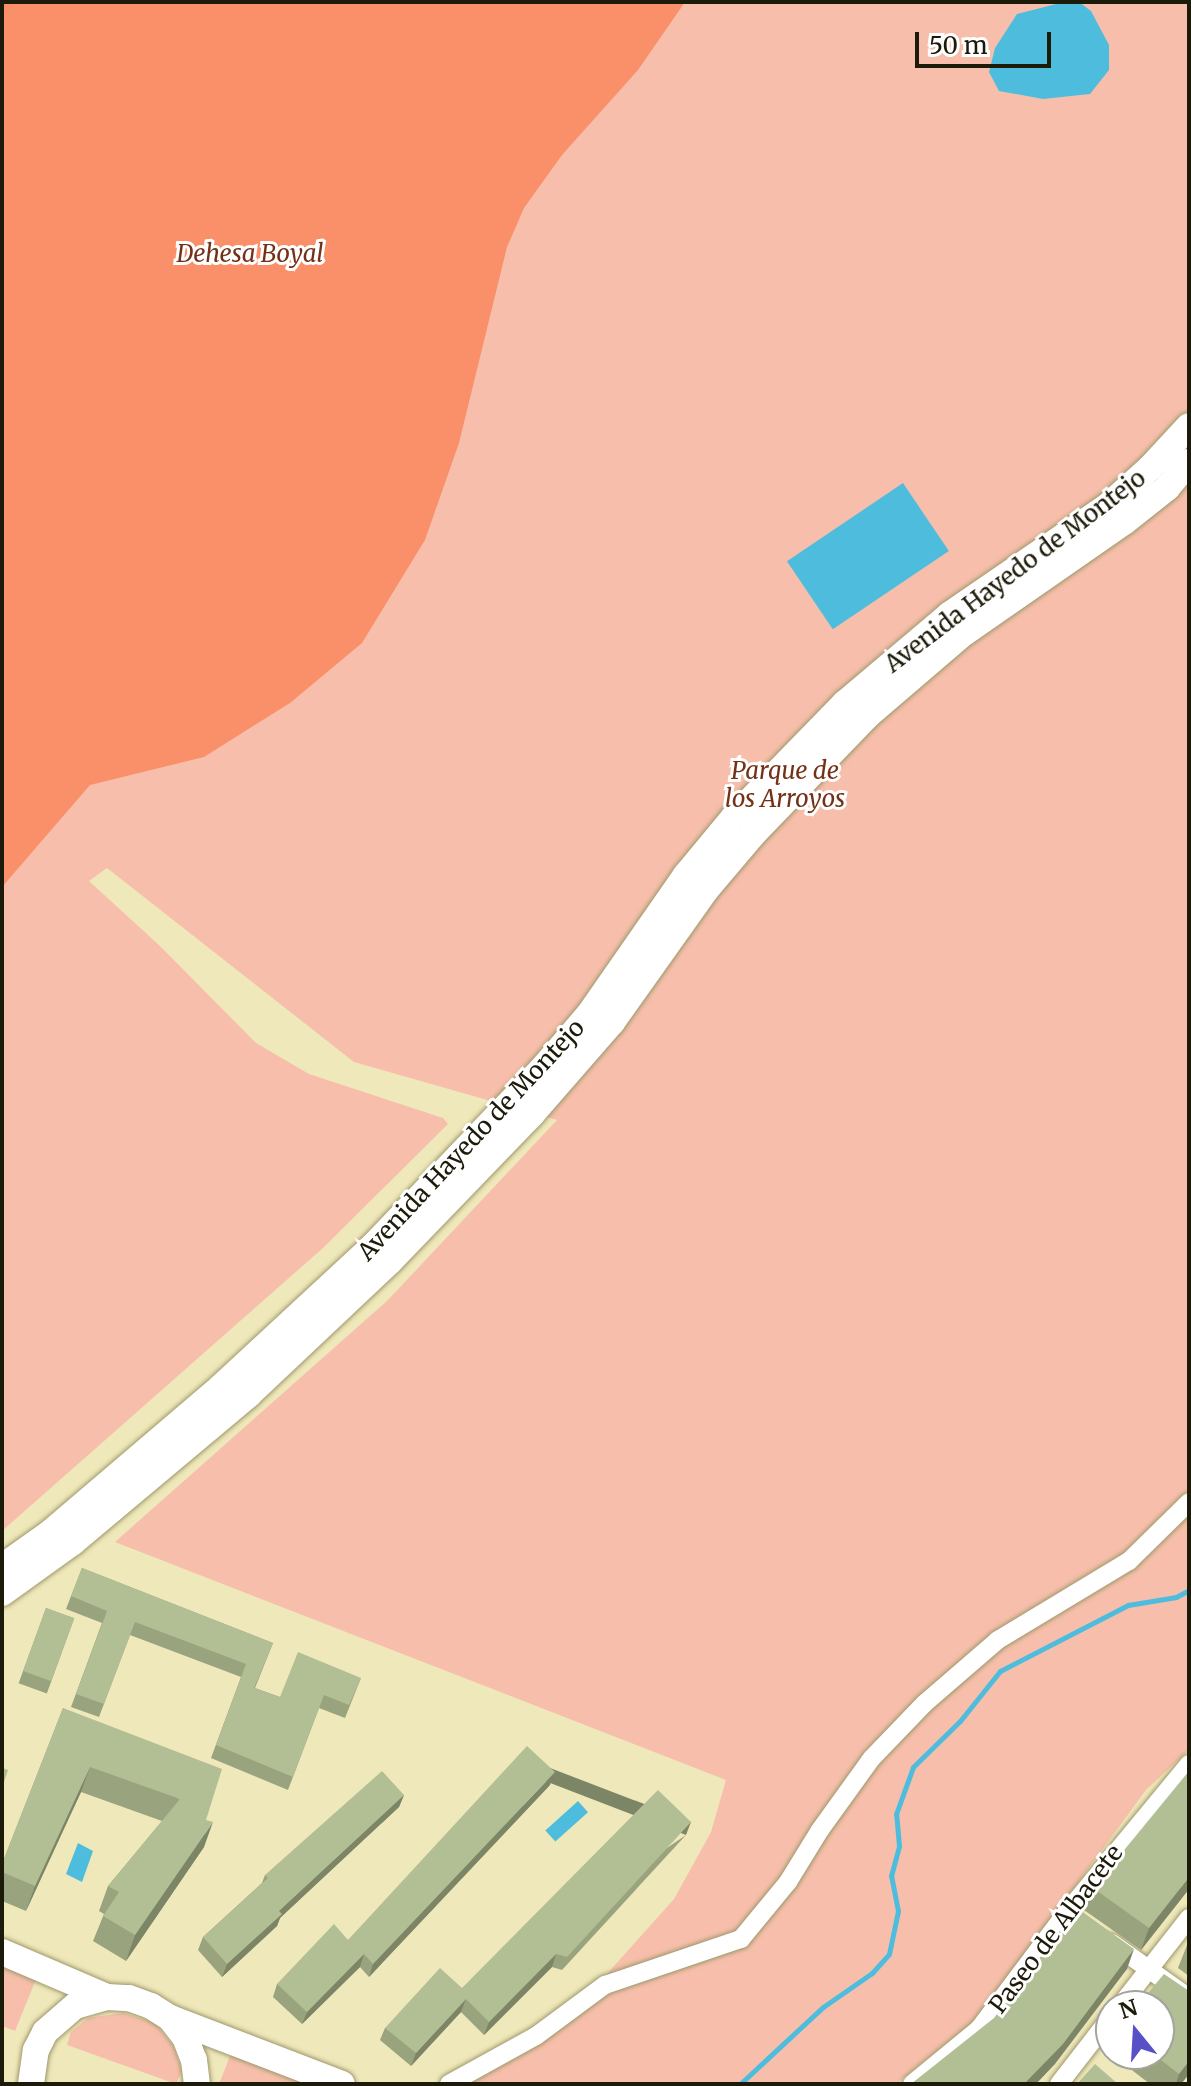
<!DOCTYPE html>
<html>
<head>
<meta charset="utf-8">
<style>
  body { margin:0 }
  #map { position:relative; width:1191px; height:2086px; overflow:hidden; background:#efe8ba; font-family:Merriweather,serif }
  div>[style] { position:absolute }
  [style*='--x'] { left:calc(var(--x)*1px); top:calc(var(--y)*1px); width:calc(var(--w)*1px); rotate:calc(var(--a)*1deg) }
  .green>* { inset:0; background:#f7bfab }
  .forest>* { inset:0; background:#f9906a }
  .water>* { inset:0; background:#4ebddd; transform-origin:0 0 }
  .stream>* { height:5px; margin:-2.5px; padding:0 2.5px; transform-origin:2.5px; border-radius:2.5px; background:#4ebddd }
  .roads { filter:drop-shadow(0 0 2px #9e986c) drop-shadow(0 0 2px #9e986c) }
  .street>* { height:18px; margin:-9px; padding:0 9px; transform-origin:9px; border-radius:9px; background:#fff }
  .secondary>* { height:26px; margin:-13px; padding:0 13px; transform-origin:13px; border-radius:13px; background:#fff }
  .wall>* { inset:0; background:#99a37e; transform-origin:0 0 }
  .shaded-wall>* { inset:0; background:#7d8567; transform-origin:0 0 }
  .building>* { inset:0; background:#b2be93; transform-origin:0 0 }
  span { translate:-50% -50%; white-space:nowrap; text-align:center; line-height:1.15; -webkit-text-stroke:6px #fff; paint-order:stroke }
  .park-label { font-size:24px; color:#733117; font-style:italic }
  .street-label { font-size:24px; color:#1c1a08 }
  .frame { position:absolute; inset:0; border:4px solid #1c1a08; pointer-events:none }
  .north { position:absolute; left:1095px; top:1990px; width:80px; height:80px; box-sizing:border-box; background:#fff; border:2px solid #a4a39c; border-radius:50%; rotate:342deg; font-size:22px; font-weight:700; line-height:32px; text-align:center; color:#1c1a08 }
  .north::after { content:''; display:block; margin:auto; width:28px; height:36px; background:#5750c7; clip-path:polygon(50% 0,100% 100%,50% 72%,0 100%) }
  .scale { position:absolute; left:915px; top:32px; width:136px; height:36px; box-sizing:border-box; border:4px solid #1c1a08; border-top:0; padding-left:10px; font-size:24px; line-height:28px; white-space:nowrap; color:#1c1a08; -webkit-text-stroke:6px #fff; paint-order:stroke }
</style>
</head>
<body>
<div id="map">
  <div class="green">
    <i style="clip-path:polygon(2px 2px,1189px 2px,1189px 1750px,1146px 1790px,979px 2017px,896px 2084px,436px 2084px,581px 2003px,674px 1899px,711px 1832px,726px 1780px,115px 1542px,388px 1300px,557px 1120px,354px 1062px,107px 868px,89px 881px,160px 946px,256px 1043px,309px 1074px,443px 1118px,448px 1124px,323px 1248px,2px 1531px)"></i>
    <i style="clip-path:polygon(2px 1963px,37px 1977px,15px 2031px,2px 2026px)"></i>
    <i style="clip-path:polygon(123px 2013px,155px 2023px,174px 2047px,182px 2071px,176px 2084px,67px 2045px,71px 2032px,88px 2018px)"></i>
    <i style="clip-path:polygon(232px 2051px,315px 2084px,219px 2084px)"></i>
  </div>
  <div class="forest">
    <i style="clip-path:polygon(2px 2px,685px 2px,638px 70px,562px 155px,524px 208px,507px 247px,459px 443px,425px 540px,362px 643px,290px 703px,204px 757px,90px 785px,2px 887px)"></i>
  </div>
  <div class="water">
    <i style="clip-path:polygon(1064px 2px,1079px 2px,1091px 11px,1109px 45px,1109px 70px,1090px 94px,1043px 99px,999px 91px,989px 72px,995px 48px,1017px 14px)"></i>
    <i style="left:903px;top:483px;width:82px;height:140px;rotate:56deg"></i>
    <i style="left:578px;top:1801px;width:15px;height:44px;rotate:48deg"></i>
    <i style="clip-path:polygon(78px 1843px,93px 1851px,82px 1882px,66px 1874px)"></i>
  </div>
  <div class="stream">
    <i style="--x:740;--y:2084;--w:113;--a:-42.9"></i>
    <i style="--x:823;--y:2007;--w:60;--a:-34.8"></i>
    <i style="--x:872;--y:1973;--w:25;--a:-48"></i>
    <i style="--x:889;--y:1954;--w:44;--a:-78.2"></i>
    <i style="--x:898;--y:1911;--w:36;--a:-101"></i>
    <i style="--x:891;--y:1876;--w:31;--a:-75"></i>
    <i style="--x:899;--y:1846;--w:32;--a:-95"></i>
    <i style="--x:896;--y:1814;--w:50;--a:-70.1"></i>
    <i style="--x:913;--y:1767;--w:66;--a:-44.4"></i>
    <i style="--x:960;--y:1721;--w:64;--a:-51.3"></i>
    <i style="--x:1000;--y:1671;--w:144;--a:-27.3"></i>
    <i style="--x:1128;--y:1605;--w:49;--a:-9.5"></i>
    <i style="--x:1176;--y:1597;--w:15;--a:-28"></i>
  </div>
  <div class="roads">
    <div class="street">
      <i style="--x:1112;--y:1943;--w:95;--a:35.5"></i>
      <i style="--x:1120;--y:2006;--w:112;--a:-51.9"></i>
      <i style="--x:449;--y:2084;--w:99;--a:-28.9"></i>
      <i style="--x:536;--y:2036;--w:86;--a:-36.5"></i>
      <i style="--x:605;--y:1985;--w:144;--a:-18.7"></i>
      <i style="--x:741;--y:1939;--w:74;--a:-50.5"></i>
      <i style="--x:788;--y:1882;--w:61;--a:-58.4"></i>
      <i style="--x:820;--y:1830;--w:89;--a:-54.2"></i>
      <i style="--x:872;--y:1758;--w:76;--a:-46.1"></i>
      <i style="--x:925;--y:1703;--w:96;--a:-40.8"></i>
      <i style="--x:998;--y:1640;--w:153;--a:-31.1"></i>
      <i style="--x:1129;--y:1561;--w:84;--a:-44.5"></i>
      <i style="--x:912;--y:2084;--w:87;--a:-39.4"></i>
      <i style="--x:979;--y:2029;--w:146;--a:-53.1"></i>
      <i style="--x:1067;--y:1912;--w:192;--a:-50.5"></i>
      <i style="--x:1059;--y:2084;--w:85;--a:-52.2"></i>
    </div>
    <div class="secondary">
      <i style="--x:2;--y:1567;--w:59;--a:-35.3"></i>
      <i style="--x:50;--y:1533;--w:226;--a:-40.5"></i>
      <i style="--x:222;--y:1386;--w:205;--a:-42.8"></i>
      <i style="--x:372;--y:1247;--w:248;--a:-46.3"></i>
      <i style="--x:543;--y:1068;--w:72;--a:-49.5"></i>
      <i style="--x:590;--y:1013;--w:168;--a:-55.2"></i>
      <i style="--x:686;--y:875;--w:75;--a:-50.4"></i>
      <i style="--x:734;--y:817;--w:159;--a:-45.8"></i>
      <i style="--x:845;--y:703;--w:136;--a:-40.2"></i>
      <i style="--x:949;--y:615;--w:194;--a:-34.5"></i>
      <i style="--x:1109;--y:505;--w:55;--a:-42.1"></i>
      <i style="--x:1150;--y:468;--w:57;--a:-47.1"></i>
      <i style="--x:2;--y:1593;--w:87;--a:-35.7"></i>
      <i style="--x:73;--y:1542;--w:229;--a:-40"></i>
      <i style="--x:248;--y:1395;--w:195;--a:-43.3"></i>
      <i style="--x:390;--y:1261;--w:204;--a:-46"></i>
      <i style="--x:532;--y:1114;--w:122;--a:-49"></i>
      <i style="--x:612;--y:1022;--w:161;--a:-54.6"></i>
      <i style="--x:705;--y:891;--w:76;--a:-49.8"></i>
      <i style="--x:754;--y:833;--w:163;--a:-46"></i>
      <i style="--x:867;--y:716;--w:128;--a:-40.6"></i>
      <i style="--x:964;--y:633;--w:195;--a:-34.8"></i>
      <i style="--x:1124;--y:522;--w:55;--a:-38.3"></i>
      <i style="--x:1167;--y:488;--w:34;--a:-50"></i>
      <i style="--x:2;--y:1952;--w:114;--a:23.2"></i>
      <i style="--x:170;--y:2018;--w:184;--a:21"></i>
      <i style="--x:31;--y:2084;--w:34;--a:-82"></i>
      <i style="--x:36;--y:2050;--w:20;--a:-63"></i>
      <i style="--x:45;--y:2032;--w:40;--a:-41"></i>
      <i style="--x:75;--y:2006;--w:33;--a:-16"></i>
      <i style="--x:107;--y:1997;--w:22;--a:3"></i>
      <i style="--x:129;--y:1998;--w:23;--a:20"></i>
      <i style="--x:151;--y:2006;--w:22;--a:32"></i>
      <i style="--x:170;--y:2018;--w:24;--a:52"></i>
      <i style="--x:185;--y:2037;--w:25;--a:69"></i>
      <i style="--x:194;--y:2060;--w:24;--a:83"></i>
    </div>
  </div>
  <div class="wall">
    <i style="clip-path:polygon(82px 1568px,273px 1643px,255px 1688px,280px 1697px,361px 1678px,345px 1718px,319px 1708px,288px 1790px,211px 1758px,241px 1677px,130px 1635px,99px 1717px,71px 1707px,102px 1623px,66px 1609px)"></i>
    <i style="left:46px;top:1608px;width:30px;height:80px;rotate:20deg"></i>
    <i style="clip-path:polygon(63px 1708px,206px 1820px,204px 1847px,126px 1961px,93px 1941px,104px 1914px,99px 1911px,108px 1886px,162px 1821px,81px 1792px,26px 1911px,2px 1901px,2px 1864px)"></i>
    <i style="clip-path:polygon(550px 1785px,369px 1977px,360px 1967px,302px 2024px,273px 1997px,277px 1984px,348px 1940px)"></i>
    <i style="clip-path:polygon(404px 1795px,399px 1807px,280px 1918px,277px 1926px,222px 1977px,198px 1950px,203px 1937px,262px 1883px,265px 1875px)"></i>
    <i style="clip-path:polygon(686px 1835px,562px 1970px,552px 1967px,484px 2035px,461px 2012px,411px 2066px,380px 2040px,385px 2028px,462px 1988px)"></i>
    <i style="clip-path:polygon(1093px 1888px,1189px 1889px,1141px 1950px,1084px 1910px)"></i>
    <i style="clip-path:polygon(1189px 1940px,1189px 1976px,1178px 1968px)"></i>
    <i style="clip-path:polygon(1189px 1991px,1189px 2074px,1181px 2084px,1150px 2084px,1111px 2054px,1159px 2054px)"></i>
  </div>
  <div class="shaded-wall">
    <i style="clip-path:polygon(90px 1767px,81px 1792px,26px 1911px,35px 1886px)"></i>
    <i style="clip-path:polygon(555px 1772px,550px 1785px,369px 1977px,373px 1964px)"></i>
    <i style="clip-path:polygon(404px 1795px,399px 1807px,280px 1918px,277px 1926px,222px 1977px,227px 1964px,279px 1911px)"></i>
    <i style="clip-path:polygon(213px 1822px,204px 1847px,126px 1961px,135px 1935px)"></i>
    <i style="left:691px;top:1822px;width:14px;height:183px;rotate:111deg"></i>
    <i style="clip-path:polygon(1189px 1877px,1189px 1889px,1141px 1950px,1149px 1928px)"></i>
    <i style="clip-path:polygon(1134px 1949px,1127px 1969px,1055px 2064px,1036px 2084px,1024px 2084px)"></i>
    <i style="clip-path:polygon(364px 1954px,360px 1967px,302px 2024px,307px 2012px)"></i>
    <i style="clip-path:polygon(556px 1954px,552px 1967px,484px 2035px,489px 2022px)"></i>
    <i style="clip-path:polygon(466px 1999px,461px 2012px,411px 2066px,416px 2053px)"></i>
    <i style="clip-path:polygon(1189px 2061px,1189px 2074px,1181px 2084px,1176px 2084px,1179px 2074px)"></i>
  </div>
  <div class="building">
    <i style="clip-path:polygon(82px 1568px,273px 1643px,254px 1688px,280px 1697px,298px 1652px,361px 1678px,349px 1705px,324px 1695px,293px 1777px,216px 1745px,246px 1664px,135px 1622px,104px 1704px,76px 1694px,107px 1611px,71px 1596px)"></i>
    <i style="left:46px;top:1608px;width:30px;height:67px;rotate:20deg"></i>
    <i style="clip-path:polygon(63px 1708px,222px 1769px,206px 1820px,213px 1822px,135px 1935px,103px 1916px,119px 1892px,108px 1886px,180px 1799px,90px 1767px,35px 1886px,2px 1872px,2px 1864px)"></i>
    <i style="clip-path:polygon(527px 1746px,555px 1772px,373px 1964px,364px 1954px,307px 2012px,277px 1984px,334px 1924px,348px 1940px)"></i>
    <i style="clip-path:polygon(2px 1768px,8px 1770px,2px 1788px)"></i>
    <i style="clip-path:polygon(382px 1771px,404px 1795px,279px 1911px,282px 1914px,227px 1964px,203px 1937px,268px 1878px,265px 1875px)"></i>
    <i style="clip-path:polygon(1189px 1771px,1189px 1877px,1149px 1928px,1093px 1888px)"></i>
    <i style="clip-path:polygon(658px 1790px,691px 1822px,567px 1957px,556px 1954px,489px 2022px,466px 1999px,416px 2053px,385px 2028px,440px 1968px,462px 1988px)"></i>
    <i style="clip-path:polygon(1077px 1908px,1134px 1949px,1063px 2044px,1024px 2084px,911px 2084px,994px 2018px)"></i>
    <i style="clip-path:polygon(1164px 1974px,1189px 1991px,1189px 2061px,1179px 2074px,1153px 2054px,1159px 2054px,1159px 2006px,1137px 2006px)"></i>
    <i style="clip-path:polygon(1095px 2064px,1118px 2084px,1077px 2084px)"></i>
  </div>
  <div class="park-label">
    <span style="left:250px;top:254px">Dehesa Boyal</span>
    <span style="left:785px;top:785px">Parque de<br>los Arroyos</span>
  </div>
  <div class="street-label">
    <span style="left:1015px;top:571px;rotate:-37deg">Avenida Hayedo de Montejo</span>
    <span style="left:471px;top:1140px;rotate:-47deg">Avenida Hayedo de Montejo</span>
    <span style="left:1056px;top:1929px;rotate:-53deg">Paseo de Albacete</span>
  </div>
  <div class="frame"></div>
  <div class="north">N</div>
  <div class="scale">50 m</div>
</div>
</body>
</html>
